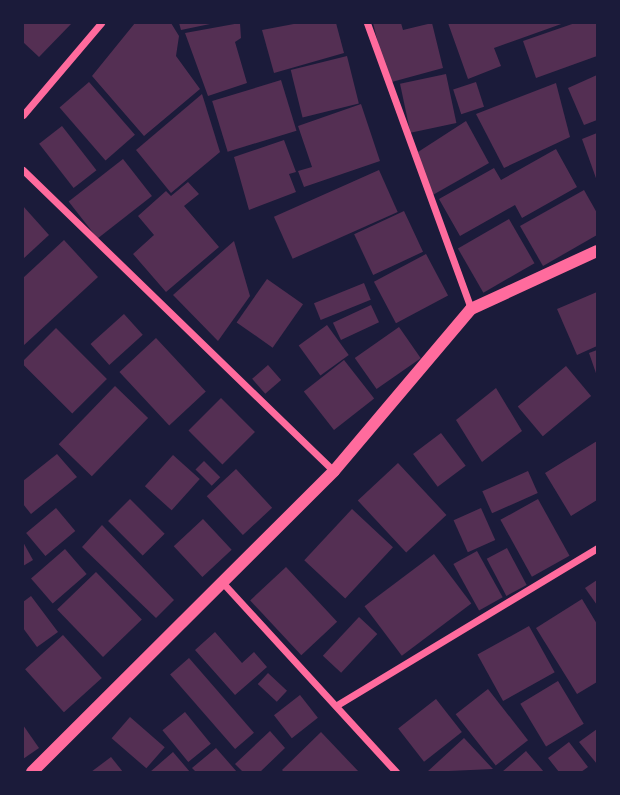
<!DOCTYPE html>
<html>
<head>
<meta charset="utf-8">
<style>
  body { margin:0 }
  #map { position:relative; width:620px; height:795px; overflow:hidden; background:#1b1b3a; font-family:"Source Sans 3",sans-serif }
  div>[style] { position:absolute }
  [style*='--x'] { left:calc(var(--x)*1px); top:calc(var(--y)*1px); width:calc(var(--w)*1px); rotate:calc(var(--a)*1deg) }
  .building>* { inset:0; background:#542f53; transform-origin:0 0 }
  .minor>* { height:7px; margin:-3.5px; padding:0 3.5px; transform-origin:3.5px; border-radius:3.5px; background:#ff6b9d }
  .tertiary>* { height:12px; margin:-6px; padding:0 6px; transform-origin:6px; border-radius:6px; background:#ff6b9d }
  span { translate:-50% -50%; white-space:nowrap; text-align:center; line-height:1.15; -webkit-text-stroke:5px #1b1b3a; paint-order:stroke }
  .frame { position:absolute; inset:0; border:24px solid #1b1b3a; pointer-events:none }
</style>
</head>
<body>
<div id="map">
  <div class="building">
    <i style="clip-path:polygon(23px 23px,72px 23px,39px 57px,23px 42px)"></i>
    <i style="clip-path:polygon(135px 23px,171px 23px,179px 36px,176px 56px,200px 89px,144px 136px,92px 76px)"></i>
    <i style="clip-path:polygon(179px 23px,210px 23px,210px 24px,181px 30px)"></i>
    <i style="clip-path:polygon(240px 23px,241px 38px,235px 42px,247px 83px,208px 96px,185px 33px)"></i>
    <i style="clip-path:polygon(299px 23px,336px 23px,344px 53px,274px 73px,262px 30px)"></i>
    <i style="clip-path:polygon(373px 23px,401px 23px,403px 30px,432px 23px,443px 68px,388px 83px)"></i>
    <i style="clip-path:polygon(448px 23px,564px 23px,494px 48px,501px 66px,468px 79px)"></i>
    <i style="clip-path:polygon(575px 23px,597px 23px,597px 56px,536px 78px,523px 41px)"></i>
    <i style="left:347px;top:56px;width:49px;height:58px;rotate:76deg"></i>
    <i style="left:446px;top:74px;width:50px;height:47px;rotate:78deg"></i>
    <i style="clip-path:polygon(597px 75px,597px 120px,584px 125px,568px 88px)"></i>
    <i style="left:281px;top:80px;width:53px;height:72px;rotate:73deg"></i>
    <i style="left:89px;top:82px;width:70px;height:39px;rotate:49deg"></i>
    <i style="left:476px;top:82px;width:26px;height:24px;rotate:72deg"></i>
    <i style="clip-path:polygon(556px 83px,570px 137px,504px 168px,476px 114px)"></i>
    <i style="clip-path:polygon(202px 94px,220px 152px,171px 193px,136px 150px)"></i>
    <i style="clip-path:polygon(361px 104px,380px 161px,304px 187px,298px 171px,312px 167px,298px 126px)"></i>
    <i style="clip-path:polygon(466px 121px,489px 163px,431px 196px,418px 152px)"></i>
    <i style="left:62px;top:126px;width:56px;height:29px;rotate:52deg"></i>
    <i style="clip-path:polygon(597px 133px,597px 181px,582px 139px)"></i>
    <i style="clip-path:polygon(284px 140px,296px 172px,289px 174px,296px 192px,249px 210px,234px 157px)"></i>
    <i style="clip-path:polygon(556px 149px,577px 187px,522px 218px,515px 205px,460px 236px,439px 199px,494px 168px,501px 180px)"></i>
    <i style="left:123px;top:159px;width:47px;height:69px;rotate:52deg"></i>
    <i style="left:379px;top:170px;width:46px;height:115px;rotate:66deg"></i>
    <i style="clip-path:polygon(188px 182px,199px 194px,184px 206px,219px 247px,166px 292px,133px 254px,154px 235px,138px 216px,166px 191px,171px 196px)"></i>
    <i style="clip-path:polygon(584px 190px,597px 213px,597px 235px,543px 266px,520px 226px)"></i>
    <i style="clip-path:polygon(23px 206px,49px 235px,23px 259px)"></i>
    <i style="left:404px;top:211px;width:45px;height:55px;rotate:65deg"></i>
    <i style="left:509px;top:219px;width:51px;height:59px;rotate:60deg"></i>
    <i style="clip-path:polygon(64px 240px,98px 277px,23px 346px,23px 278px)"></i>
    <i style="clip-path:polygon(234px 241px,250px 296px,218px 341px,173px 295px)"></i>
    <i style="left:426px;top:254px;width:47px;height:59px;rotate:62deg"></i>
    <i style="left:267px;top:279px;width:44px;height:53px;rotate:35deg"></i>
    <i style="left:364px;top:283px;width:18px;height:54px;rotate:68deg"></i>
    <i style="clip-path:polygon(597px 292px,597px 346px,577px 355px,557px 309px)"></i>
    <i style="left:371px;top:305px;width:19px;height:42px;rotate:65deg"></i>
    <i style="left:124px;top:314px;width:28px;height:45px;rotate:48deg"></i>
    <i style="left:327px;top:325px;width:37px;height:35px;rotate:54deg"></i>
    <i style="left:399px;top:327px;width:38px;height:54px;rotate:55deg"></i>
    <i style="left:56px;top:328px;width:72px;height:49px;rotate:45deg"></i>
    <i style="left:156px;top:338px;width:73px;height:50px;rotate:47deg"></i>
    <i style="clip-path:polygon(597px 350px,597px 376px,589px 353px)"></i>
    <i style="left:344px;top:360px;width:49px;height:51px;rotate:52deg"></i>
    <i style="left:268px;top:365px;width:20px;height:21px;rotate:49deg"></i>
    <i style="left:566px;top:366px;width:39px;height:63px;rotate:50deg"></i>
    <i style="left:115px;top:386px;width:46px;height:81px;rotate:44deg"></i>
    <i style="clip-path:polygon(496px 388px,522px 431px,482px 462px,456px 420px)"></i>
    <i style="left:221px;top:398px;width:48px;height:46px;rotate:45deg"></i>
    <i style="left:441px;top:433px;width:41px;height:35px;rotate:53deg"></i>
    <i style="clip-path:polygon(597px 441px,597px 500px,571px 516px,545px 473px)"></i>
    <i style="clip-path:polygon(57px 454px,77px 477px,31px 514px,23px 504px,23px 481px)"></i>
    <i style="left:173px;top:455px;width:36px;height:42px;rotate:42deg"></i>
    <i style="left:204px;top:461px;width:23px;height:12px;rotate:45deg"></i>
    <i style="left:398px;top:463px;width:71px;height:55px;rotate:47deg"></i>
    <i style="left:236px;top:469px;width:53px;height:40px;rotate:47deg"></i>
    <i style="left:528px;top:471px;width:24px;height:50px;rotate:66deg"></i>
    <i style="left:130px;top:499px;width:49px;height:31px;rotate:45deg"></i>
    <i style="left:538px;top:499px;width:65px;height:43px;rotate:61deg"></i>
    <i style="left:56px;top:508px;width:30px;height:39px;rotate:50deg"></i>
    <i style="left:481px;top:508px;width:35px;height:30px;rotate:66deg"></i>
    <i style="left:352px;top:509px;width:56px;height:70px;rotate:43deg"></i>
    <i style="left:203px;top:519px;width:42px;height:40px;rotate:47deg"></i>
    <i style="clip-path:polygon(102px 525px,174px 600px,156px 618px,82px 547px)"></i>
    <i style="clip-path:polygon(23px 542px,33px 560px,23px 566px)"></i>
    <i style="left:507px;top:548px;width:42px;height:23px;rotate:62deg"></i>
    <i style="left:65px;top:549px;width:33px;height:45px;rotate:49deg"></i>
    <i style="left:477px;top:551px;width:53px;height:27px;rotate:61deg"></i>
    <i style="left:434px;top:554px;width:62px;height:87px;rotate:53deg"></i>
    <i style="left:286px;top:567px;width:75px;height:49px;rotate:47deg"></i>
    <i style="left:96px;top:572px;width:66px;height:54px;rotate:46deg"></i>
    <i style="clip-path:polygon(597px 580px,597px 605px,585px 588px)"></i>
    <i style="clip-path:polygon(31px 596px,58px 632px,37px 647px,23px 628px,23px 602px)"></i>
    <i style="clip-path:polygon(582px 599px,597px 624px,597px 682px,577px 694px,536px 628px)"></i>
    <i style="left:359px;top:617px;width:25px;height:53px;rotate:43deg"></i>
    <i style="left:529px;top:626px;width:53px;height:59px;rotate:61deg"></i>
    <i style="clip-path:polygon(215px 632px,242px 663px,254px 652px,267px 667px,235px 695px,195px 650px)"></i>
    <i style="left:63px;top:635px;width:58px;height:51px;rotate:48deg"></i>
    <i style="left:189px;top:658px;width:99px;height:25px;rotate:49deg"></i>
    <i style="left:268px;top:673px;width:26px;height:15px;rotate:43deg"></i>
    <i style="left:558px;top:681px;width:50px;height:44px;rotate:59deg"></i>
    <i style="left:488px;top:689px;width:65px;height:41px;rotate:52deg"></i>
    <i style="left:300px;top:695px;width:29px;height:33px;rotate:52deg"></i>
    <i style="left:436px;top:699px;width:42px;height:48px;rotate:52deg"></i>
    <i style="left:185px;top:712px;width:41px;height:29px;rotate:51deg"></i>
    <i style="left:130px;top:717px;width:46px;height:28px;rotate:41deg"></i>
    <i style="clip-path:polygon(23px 725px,39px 748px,23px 759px)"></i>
    <i style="clip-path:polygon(597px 729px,597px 764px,579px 742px)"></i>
    <i style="clip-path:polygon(270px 731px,285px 748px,260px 772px,243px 772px,235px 764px)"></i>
    <i style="clip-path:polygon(321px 732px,359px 772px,284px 772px,282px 770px)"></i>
    <i style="clip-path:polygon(464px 738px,493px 769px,427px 772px)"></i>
    <i style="clip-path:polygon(569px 742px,588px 767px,581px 772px,559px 772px,548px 758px)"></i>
    <i style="clip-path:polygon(216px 748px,237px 772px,196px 772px,192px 768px)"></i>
    <i style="clip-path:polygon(526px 751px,544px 772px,502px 772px)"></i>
    <i style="clip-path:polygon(173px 752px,190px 772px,150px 772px)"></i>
    <i style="clip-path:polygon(111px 757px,123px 772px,91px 772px)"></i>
  </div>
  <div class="minor">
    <i style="--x:367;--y:23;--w:304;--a:70"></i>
    <i style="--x:23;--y:115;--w:121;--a:-49.7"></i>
    <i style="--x:23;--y:170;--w:433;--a:44.1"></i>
    <i style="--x:222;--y:582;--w:258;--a:47.5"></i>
    <i style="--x:337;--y:705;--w:304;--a:-31.1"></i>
  </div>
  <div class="tertiary">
    <i style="--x:32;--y:772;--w:426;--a:-44.9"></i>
    <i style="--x:334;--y:471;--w:212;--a:-49.8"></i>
    <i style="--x:471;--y:309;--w:139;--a:-24.7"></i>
  </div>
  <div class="frame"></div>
</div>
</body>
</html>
